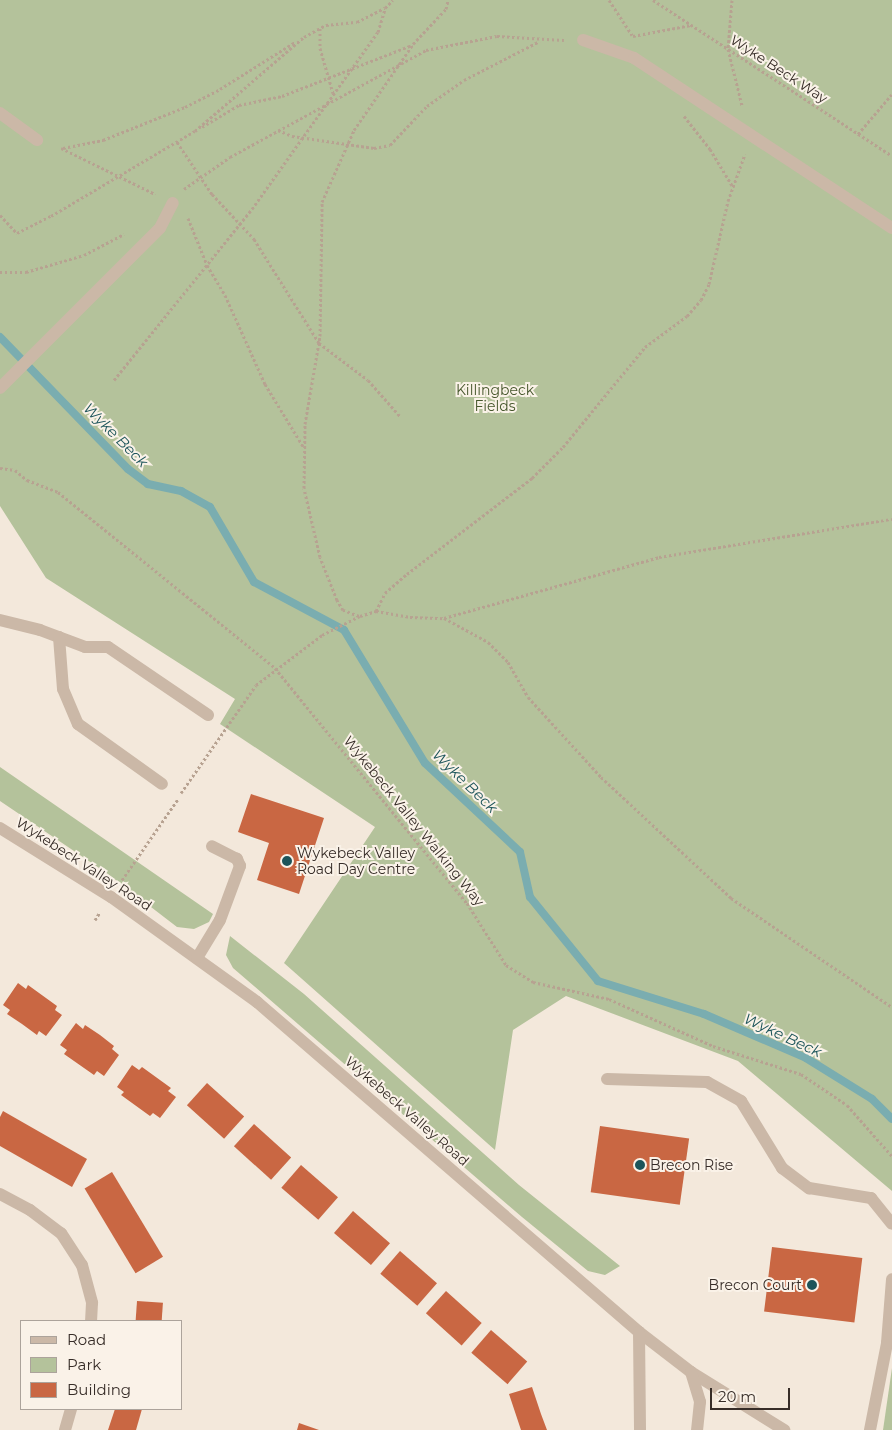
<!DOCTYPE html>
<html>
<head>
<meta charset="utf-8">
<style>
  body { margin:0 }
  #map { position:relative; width:892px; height:1430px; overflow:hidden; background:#f3e8db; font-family:Montserrat,sans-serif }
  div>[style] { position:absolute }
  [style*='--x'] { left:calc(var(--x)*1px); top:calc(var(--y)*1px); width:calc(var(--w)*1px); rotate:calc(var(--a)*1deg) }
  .green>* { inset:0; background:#b4c29b }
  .stream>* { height:8px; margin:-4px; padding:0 4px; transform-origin:4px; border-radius:4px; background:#7aadb0 }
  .building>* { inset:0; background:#c96743; transform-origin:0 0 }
  .path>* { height:3px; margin-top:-1.5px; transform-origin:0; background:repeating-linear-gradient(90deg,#b7a291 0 2.5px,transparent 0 5px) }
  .minor>* { height:12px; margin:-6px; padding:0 6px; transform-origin:6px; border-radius:6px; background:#cbb8a7 }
  .dots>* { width:14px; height:14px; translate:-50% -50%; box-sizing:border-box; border:2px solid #faf2e8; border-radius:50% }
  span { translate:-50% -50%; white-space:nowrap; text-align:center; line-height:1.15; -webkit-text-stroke:4px #faf2e8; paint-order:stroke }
  .street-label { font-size:14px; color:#372d28 }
  .park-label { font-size:14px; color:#45562b }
  .poi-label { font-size:14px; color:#372d28 }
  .left { translate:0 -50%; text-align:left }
  .right { translate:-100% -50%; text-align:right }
  .water-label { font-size:15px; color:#1c545a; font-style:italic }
  .legend { position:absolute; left:20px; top:1320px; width:162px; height:90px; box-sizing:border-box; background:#faf2e8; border:1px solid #aca39b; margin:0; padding:6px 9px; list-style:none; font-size:15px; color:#372d28 }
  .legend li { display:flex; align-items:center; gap:10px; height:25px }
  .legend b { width:25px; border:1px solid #aca39b }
  .scale { position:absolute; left:710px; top:1388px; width:80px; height:22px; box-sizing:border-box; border:2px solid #372d28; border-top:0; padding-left:6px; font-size:15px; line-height:18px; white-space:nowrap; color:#372d28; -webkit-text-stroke:4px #faf2e8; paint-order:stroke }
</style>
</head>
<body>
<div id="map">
  <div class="green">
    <i style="clip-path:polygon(0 0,892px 0,892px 1191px,738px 1061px,566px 996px,513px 1030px,495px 1150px,284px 963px,375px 827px,220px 724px,235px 699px,46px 578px,0 506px)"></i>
    <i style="clip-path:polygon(0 767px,213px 914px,209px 922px,194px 929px,177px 927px,108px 874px,0 801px)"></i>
    <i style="clip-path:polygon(230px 936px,304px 994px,519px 1185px,620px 1266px,605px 1275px,588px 1271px,522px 1217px,233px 968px,226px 955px)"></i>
    <i style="clip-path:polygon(892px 1368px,892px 1430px,883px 1430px)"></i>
  </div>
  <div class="stream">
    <i style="--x:0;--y:337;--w:184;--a:45.9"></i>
    <i style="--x:128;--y:469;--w:25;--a:37"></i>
    <i style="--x:148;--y:484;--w:34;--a:12"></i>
    <i style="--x:181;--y:491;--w:33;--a:29"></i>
    <i style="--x:210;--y:507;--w:87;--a:59.6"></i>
    <i style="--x:254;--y:582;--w:102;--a:28.1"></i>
    <i style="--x:344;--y:630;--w:156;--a:58.7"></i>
    <i style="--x:425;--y:763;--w:130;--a:43.1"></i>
    <i style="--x:520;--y:852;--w:46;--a:77.5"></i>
    <i style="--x:530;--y:897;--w:108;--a:51"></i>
    <i style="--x:598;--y:981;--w:111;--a:17.3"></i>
    <i style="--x:704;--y:1014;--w:111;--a:23.3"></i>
    <i style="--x:806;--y:1058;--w:78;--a:31.8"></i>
    <i style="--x:872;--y:1099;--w:28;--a:45"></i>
  </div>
  <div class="building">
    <i style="clip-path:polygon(251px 794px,324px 818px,299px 894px,257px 880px,269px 843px,238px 832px)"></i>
    <i style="clip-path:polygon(18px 983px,26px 989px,28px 985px,57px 1006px,55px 1010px,62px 1015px,46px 1036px,39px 1031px,37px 1035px,22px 1024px,7px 1014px,10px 1010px,3px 1005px)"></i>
    <i style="clip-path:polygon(76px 1023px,83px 1029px,85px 1025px,100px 1035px,114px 1046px,112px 1049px,119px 1055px,104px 1076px,97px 1071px,94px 1075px,64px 1054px,67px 1050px,60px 1045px)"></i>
    <i style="clip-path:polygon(132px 1065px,139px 1070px,142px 1067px,171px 1088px,168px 1091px,176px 1097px,160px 1118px,153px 1113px,150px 1116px,121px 1095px,124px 1092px,117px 1087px)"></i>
    <i style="left:207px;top:1083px;width:50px;height:30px;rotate:42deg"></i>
    <i style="clip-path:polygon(3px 1111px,87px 1159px,72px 1187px,0 1146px,0 1117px)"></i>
    <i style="left:254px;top:1124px;width:50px;height:30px;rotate:42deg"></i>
    <i style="left:600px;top:1126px;width:90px;height:67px;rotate:8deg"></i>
    <i style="left:301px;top:1165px;width:49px;height:30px;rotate:41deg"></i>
    <i style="left:112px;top:1172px;width:99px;height:32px;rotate:59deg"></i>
    <i style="left:353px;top:1211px;width:49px;height:29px;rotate:41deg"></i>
    <i style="left:772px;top:1247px;width:91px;height:65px;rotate:7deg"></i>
    <i style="left:400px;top:1251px;width:49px;height:30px;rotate:41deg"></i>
    <i style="left:446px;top:1291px;width:48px;height:30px;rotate:42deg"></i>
    <i style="left:137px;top:1301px;width:26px;height:20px;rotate:4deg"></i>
    <i style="left:491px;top:1330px;width:48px;height:30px;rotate:41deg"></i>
    <i style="clip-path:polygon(532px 1387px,541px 1414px,547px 1430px,521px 1430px,509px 1394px)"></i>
    <i style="clip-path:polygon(115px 1409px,142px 1409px,136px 1430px,108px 1430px)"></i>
    <i style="clip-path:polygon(299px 1423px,319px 1430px,297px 1430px)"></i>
  </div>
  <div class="path">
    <i style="--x:609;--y:0;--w:42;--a:56.7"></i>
    <i style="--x:653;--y:0;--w:285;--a:33.1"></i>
    <i style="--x:732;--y:0;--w:49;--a:94.7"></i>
    <i style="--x:728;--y:49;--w:58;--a:76"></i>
    <i style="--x:320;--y:28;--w:20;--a:90"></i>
    <i style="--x:320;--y:48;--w:47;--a:73.9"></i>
    <i style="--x:633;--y:36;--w:59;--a:-10.7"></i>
    <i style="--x:684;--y:116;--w:42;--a:51.8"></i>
    <i style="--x:710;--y:149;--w:44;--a:58.8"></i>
    <i style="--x:202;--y:127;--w:43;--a:-30.7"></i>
    <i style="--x:239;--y:105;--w:44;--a:-11.8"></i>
    <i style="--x:282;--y:96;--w:140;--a:-21.4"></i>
    <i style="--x:278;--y:130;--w:15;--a:23"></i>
    <i style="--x:292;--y:136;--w:83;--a:8.3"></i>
    <i style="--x:374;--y:148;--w:16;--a:-11"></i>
    <i style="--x:390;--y:145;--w:54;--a:-46.5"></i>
    <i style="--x:427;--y:106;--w:45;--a:-35.1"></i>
    <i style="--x:464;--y:80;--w:85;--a:-27.2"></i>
    <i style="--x:858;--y:134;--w:52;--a:-49.6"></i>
    <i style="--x:177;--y:142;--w:63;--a:56.1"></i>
    <i style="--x:212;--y:194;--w:62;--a:47"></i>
    <i style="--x:254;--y:239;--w:123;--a:58"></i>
    <i style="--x:319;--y:343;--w:61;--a:37.1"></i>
    <i style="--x:368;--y:380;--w:48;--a:48.4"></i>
    <i style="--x:61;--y:148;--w:105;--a:26.1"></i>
    <i style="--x:63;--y:148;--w:41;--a:-11.3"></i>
    <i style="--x:103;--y:140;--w:88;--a:-21.9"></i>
    <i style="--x:185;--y:107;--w:39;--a:-27"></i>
    <i style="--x:220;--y:89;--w:89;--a:-32.1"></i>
    <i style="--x:184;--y:189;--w:56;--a:-34.8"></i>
    <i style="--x:230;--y:157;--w:223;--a:-28.6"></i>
    <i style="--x:426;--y:50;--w:72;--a:-11.2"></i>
    <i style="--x:497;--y:36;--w:67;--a:3.4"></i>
    <i style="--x:0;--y:215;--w:25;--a:47"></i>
    <i style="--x:17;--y:233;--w:38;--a:-27"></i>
    <i style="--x:51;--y:216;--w:167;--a:-30.6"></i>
    <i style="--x:195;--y:131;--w:144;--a:-40.8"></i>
    <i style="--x:304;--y:37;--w:25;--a:-29"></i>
    <i style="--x:326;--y:25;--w:31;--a:-6"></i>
    <i style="--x:357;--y:22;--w:31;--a:-27"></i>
    <i style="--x:385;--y:8;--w:11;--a:-45"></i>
    <i style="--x:188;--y:218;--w:51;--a:68"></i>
    <i style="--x:207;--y:265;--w:35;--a:59"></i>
    <i style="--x:225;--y:295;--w:98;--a:65.8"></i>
    <i style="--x:265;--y:384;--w:75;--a:58.6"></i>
    <i style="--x:0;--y:272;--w:26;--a:0"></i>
    <i style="--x:26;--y:272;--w:60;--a:-16.3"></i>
    <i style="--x:84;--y:255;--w:45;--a:-27.7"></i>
    <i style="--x:114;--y:380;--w:220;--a:-51.1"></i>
    <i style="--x:252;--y:209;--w:217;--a:-54.6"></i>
    <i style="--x:378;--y:32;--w:24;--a:-73"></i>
    <i style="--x:0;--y:468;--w:15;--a:8"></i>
    <i style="--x:15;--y:470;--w:16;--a:40"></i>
    <i style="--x:27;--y:480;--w:33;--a:21"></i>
    <i style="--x:58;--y:492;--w:279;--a:39"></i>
    <i style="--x:275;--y:668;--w:303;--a:50.8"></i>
    <i style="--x:467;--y:903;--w:73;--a:57.8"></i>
    <i style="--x:506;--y:965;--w:32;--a:32"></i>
    <i style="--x:533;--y:982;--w:78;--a:12.6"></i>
    <i style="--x:609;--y:999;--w:114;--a:24.3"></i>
    <i style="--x:713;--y:1046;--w:92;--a:17.7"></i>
    <i style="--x:801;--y:1074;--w:55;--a:34"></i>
    <i style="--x:847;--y:1105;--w:68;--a:48.6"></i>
    <i style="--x:376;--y:611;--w:20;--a:-63"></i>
    <i style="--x:385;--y:593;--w:29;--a:-41"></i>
    <i style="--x:407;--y:574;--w:158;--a:-37.5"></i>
    <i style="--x:532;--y:478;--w:44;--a:-45"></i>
    <i style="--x:563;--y:447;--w:129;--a:-50.6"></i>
    <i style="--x:645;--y:347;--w:52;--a:-36.4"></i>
    <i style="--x:687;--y:316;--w:21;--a:-49"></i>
    <i style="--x:701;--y:300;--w:18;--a:-63"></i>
    <i style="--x:709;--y:284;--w:85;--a:-77.1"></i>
    <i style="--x:728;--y:201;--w:50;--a:-70.1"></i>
    <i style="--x:359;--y:616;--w:17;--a:-159"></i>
    <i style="--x:343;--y:610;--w:12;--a:-121"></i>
    <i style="--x:337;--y:600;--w:46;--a:-111.6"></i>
    <i style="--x:320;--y:557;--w:71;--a:-103.1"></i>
    <i style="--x:304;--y:488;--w:64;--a:-89.1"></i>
    <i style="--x:305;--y:424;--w:89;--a:-80.3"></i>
    <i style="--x:320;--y:336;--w:134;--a:-89.1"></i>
    <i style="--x:322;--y:202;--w:79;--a:-66"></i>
    <i style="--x:354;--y:130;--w:104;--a:-55.5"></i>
    <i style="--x:413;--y:44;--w:48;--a:-46.7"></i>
    <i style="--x:446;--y:9;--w:9;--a:-77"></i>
    <i style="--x:444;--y:618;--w:50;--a:28.6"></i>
    <i style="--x:488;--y:642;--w:28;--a:45"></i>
    <i style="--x:508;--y:662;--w:40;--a:60.3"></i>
    <i style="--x:528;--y:697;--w:108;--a:47.6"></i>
    <i style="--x:601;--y:777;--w:178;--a:42.9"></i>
    <i style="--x:731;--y:898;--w:194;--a:34.1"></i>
    <i style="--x:181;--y:793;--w:131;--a:-55.2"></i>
    <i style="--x:256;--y:685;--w:83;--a:-37.1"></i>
    <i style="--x:322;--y:635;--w:42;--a:-26.6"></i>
    <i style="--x:360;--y:616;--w:17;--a:-17"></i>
    <i style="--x:376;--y:611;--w:35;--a:10"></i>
    <i style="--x:410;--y:617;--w:34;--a:2"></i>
    <i style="--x:444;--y:618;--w:223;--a:-15.8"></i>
    <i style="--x:659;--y:557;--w:236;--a:-9.3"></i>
    <i style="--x:122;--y:880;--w:98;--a:-55.3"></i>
    <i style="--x:95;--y:920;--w:9;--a:-58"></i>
  </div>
  <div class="minor">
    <i style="--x:583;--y:40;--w:54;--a:19.4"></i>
    <i style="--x:634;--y:58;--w:309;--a:33.4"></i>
    <i style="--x:0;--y:113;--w:46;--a:36.1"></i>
    <i style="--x:0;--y:388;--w:226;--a:-45"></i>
    <i style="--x:160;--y:228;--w:28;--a:-63"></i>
    <i style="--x:0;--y:620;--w:41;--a:14"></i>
    <i style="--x:40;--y:630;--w:48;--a:20.7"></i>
    <i style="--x:85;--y:647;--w:23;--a:0"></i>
    <i style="--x:108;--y:647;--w:121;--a:34.2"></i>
    <i style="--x:59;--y:637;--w:52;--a:85.6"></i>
    <i style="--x:63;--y:689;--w:38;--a:67"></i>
    <i style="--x:78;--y:724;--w:103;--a:35.5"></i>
    <i style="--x:0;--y:828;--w:131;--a:31.9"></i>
    <i style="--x:111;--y:897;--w:180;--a:35.7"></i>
    <i style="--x:257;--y:1002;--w:505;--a:40.82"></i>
    <i style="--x:639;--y:1332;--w:66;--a:37.6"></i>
    <i style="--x:691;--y:1372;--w:110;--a:31.9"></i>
    <i style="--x:197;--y:958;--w:44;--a:-58.8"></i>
    <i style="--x:220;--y:920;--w:58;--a:-69.7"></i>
    <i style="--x:240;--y:866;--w:8;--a:-113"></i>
    <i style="--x:237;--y:859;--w:28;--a:-153"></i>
    <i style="--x:607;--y:1079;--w:100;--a:1.7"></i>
    <i style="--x:707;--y:1082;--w:39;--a:29"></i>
    <i style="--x:741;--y:1101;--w:79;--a:58.5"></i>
    <i style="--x:782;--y:1168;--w:34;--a:37"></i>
    <i style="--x:809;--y:1188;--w:63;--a:9.2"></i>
    <i style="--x:871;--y:1198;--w:33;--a:51"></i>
    <i style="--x:0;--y:1194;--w:34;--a:28"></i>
    <i style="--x:30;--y:1210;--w:39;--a:37"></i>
    <i style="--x:61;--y:1233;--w:38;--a:57"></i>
    <i style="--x:82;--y:1265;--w:39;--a:75"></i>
    <i style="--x:92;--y:1303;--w:18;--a:93"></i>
    <i style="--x:639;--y:1332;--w:98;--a:89.4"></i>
    <i style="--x:691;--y:1372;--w:31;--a:73"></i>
    <i style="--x:700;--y:1402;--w:28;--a:96"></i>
    <i style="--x:65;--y:1430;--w:22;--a:-74"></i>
    <i style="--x:870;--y:1430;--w:89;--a:-78.9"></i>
    <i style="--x:887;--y:1343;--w:64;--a:-85.5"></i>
  </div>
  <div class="dots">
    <i style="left:287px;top:861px;background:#1c545a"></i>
    <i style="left:640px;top:1165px;background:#1c545a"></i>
    <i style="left:812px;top:1285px;background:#1c545a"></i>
  </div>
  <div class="street-label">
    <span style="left:779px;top:69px;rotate:33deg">Wyke Beck Way</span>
    <span style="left:414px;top:821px;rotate:51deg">Wykebeck Valley Walking Way</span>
    <span style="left:84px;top:864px;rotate:33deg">Wykebeck Valley Road</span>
    <span style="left:407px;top:1111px;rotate:41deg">Wykebeck Valley Road</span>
  </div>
  <div class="park-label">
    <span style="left:495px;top:398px">Killingbeck<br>Fields</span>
  </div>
  <div class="poi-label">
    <span class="left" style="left:297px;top:861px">Wykebeck Valley<br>Road Day Centre</span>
    <span class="left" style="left:650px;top:1165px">Brecon Rise</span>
    <span class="right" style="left:802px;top:1285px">Brecon Court</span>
  </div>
  <div class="water-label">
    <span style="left:116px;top:435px;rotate:45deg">Wyke Beck</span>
    <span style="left:465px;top:781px;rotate:44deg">Wyke Beck</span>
    <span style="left:783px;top:1035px;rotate:25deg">Wyke Beck</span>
  </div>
  <ul class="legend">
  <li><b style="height:6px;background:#cbb8a7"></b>Road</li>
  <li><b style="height:14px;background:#b4c29b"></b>Park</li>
  <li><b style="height:14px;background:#c96743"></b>Building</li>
  </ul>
  <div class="scale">20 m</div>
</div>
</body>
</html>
